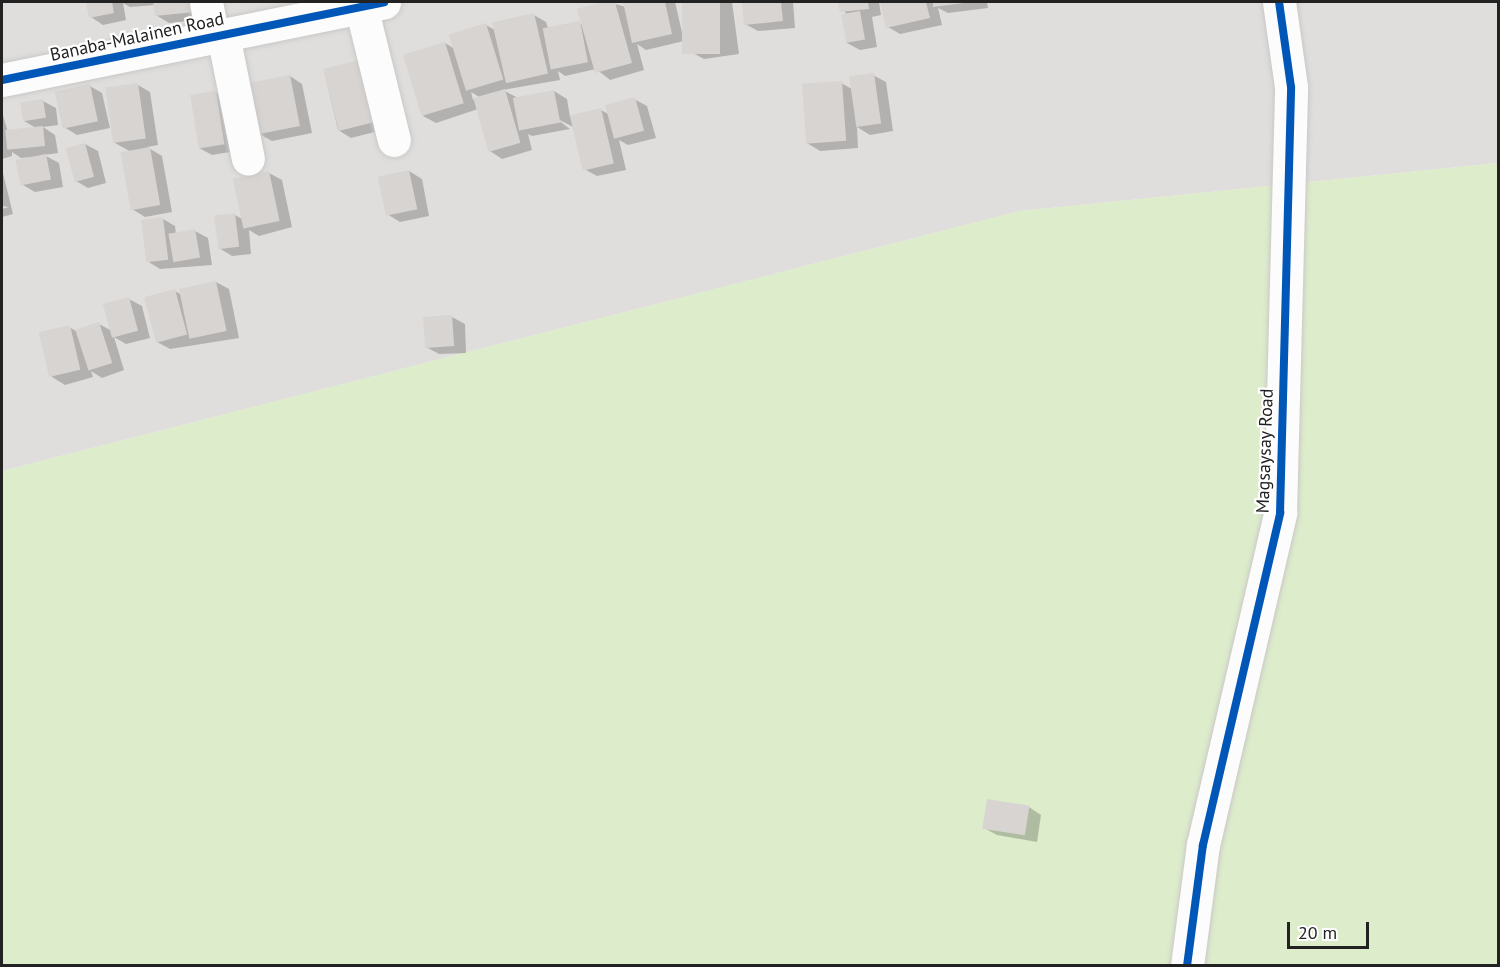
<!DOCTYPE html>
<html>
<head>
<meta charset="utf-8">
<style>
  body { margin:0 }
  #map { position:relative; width:1500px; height:967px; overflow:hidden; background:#f0eeeb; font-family:"PT Sans",sans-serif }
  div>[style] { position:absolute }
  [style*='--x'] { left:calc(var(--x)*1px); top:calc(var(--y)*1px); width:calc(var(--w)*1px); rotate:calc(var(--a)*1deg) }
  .residential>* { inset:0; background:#dfdedc }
  .grass>* { inset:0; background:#ddeccb }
  .shadow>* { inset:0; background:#0003 }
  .building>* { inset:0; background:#d7d4d2; transform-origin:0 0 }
  .roads { filter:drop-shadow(0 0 2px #c9c8c7) drop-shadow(0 0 2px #c9c8c7) }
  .minor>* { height:33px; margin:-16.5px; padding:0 16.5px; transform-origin:16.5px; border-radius:16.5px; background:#fdfcfc }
  .cycleway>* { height:8px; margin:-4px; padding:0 4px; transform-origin:4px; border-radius:4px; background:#0057b8 }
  span { translate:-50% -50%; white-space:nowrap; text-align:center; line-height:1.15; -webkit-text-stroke:4.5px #fff; paint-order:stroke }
  .street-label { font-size:18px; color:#222 }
  .frame { position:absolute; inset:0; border:3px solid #222; pointer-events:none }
  .scale { position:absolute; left:1287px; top:922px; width:82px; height:27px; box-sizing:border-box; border:3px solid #222; border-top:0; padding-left:8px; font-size:18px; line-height:21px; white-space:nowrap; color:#222; -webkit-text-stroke:4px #fff; paint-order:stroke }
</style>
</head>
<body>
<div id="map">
  <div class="residential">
    <i style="clip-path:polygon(2px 2px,1498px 2px,1498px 163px,1020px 211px,2px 471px)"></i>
  </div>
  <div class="grass">
    <i style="clip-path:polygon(1498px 163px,1498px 965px,2px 966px,2px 471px,1020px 211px)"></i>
  </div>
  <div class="shadow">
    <i style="clip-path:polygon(87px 2px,205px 2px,207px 19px,169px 23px,156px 15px,155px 5px,130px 7px,123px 3px,126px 20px,103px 25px,91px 17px)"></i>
    <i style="clip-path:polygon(evenodd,608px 2px,626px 7px,624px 2px,675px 2px,684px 41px,646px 50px,637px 44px,644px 70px,610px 80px,596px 69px,565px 76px,558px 71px,560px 80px,503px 90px,518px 98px,554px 91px,567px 99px,570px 117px,601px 110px,610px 115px,634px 99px,647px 106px,656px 138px,628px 145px,619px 140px,626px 170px,597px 176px,584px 169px,575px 128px,554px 117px,570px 129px,532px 136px,528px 134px,532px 150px,502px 159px,490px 151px,478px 109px,436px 123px,423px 116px,445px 43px,455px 49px,486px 25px,495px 30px,534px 15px,546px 22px,548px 28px,583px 24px,579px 10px,608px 2px,471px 92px,481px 98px,473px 100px,471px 92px)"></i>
    <i style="clip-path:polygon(684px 2px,732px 2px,739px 54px,704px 59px,691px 52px)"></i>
    <i style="clip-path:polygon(743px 2px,793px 2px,795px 28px,758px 31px,745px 24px)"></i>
    <i style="clip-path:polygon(840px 2px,879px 2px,881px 15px,872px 17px,877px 47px,860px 50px,847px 43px,846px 14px)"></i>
    <i style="clip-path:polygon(882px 2px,987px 2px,988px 8px,948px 13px,938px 8px,942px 25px,900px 34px,888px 27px)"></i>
    <i style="clip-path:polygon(324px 70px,390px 128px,351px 138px,338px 130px)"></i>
    <i style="clip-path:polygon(873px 75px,886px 82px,893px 131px,870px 135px,857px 127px,858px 148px,820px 151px,807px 143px,841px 83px,852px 89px)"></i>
    <i style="clip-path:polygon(290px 76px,302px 84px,312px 133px,272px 141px,259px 134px)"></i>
    <i style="clip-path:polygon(138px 85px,150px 92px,158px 145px,147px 147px,162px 156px,172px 212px,145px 217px,132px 209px,131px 152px,115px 143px)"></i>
    <i style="clip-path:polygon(90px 86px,102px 93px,110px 128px,77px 135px,64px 127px)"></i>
    <i style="clip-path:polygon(216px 93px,229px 100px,236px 151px,212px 155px,199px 148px)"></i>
    <i style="clip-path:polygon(43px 101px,56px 108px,58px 125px,43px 127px,55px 135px,58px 153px,44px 155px,59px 163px,63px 187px,35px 192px,23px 185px,30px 157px,21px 158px,12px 152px,12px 156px,2px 159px,2px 112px,8px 132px,36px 128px,24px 121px)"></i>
    <i style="clip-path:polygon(85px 144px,98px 151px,106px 183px,88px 188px,76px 181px)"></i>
    <i style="clip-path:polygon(2px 169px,13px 214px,2px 217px,2px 209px,9px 207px,2px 206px)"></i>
    <i style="clip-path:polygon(409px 171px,422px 179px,429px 216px,400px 222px,387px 214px)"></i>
    <i style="clip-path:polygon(269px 173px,282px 180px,292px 227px,259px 236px,249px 230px,251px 254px,232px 256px,219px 248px,235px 215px,244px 220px)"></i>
    <i style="clip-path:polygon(163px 219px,175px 226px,176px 234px,195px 231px,208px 238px,212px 265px,160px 269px,147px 261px)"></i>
    <i style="clip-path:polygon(216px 282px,229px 289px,239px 338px,170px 349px,157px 342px,175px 291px,182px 295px)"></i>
    <i style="clip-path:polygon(129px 299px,142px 306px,150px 338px,126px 344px,114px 337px,124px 370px,102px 378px,91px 371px,93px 377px,65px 385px,52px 377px,69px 327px,76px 331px,99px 324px,112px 331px)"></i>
    <i style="clip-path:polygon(452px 317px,465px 324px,466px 353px,439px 354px,426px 347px)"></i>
    <i style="clip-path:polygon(1029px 807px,1041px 815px,1037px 842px,997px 835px,984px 828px)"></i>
  </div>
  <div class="building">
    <i style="clip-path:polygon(86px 2px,112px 2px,114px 13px,89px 18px)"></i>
    <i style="clip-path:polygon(153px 2px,194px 2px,195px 12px,155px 16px)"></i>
    <i style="clip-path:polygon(602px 2px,615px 2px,632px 63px,595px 73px,577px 9px)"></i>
    <i style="clip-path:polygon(623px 2px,665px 2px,672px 34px,632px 43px)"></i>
    <i style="left:682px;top:2px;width:38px;height:52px"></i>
    <i style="clip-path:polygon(742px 2px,781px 2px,783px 21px,744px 25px)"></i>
    <i style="clip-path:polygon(838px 2px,868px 2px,869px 9px,840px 12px)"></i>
    <i style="clip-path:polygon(880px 2px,926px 2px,930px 18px,886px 28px)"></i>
    <i style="clip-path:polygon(933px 2px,964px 2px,964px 3px,933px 7px)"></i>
    <i style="left:860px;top:11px;width:29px;height:19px;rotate:80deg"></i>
    <i style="left:534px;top:13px;width:62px;height:43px;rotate:77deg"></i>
    <i style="left:580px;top:21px;width:42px;height:38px;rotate:79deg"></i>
    <i style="left:486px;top:23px;width:59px;height:39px;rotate:73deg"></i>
    <i style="left:445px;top:42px;width:64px;height:44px;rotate:73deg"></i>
    <i style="left:363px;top:59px;width:64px;height:41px;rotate:76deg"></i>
    <i style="left:874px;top:73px;width:51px;height:25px;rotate:82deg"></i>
    <i style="left:290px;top:75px;width:52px;height:44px;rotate:79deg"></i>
    <i style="left:842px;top:81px;width:60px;height:40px;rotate:86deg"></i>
    <i style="left:138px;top:83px;width:56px;height:33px;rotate:82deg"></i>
    <i style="left:90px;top:84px;width:38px;height:36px;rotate:78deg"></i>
    <i style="left:505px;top:89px;width:56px;height:33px;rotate:74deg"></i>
    <i style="left:554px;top:90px;width:33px;height:42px;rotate:79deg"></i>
    <i style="left:216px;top:91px;width:54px;height:26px;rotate:81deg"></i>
    <i style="left:635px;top:97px;width:35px;height:31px;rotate:75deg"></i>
    <i style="left:43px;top:99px;width:19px;height:23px;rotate:81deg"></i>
    <i style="left:601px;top:108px;width:57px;height:32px;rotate:77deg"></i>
    <i style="left:43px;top:126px;width:20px;height:38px;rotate:84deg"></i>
    <i style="left:85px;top:143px;width:35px;height:20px;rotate:75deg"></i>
    <i style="left:150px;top:147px;width:59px;height:30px;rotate:80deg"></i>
    <i style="left:46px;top:154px;width:26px;height:31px;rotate:79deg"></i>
    <i style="left:409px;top:170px;width:40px;height:32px;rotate:78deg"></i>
    <i style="left:269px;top:171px;width:51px;height:37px;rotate:78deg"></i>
    <i style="left:235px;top:213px;width:34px;height:21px;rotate:83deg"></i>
    <i style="left:163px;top:217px;width:43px;height:22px;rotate:83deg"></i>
    <i style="left:195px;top:229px;width:29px;height:27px;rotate:80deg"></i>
    <i style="left:216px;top:281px;width:51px;height:38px;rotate:78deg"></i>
    <i style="left:175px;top:289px;width:47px;height:32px;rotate:75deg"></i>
    <i style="left:129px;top:297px;width:35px;height:27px;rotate:75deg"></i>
    <i style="left:452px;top:315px;width:31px;height:29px;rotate:86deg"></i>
    <i style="left:99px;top:322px;width:43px;height:25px;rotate:72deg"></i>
    <i style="left:70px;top:325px;width:46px;height:32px;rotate:77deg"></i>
    <i style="left:987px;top:799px;width:43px;height:30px;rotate:9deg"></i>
  </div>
  <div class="roads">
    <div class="minor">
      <i style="--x:206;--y:2;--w:36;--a:79"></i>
      <i style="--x:361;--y:6;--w:138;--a:76.2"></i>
      <i style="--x:223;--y:35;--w:126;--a:78.6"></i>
      <i style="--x:2;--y:80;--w:390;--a:-11.5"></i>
      <i style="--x:1187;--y:966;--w:122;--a:-82.5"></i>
      <i style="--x:1203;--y:845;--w:341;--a:-76.9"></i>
      <i style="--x:1280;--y:513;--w:426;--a:-88.5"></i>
      <i style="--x:1291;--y:87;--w:86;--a:-98"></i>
    </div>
  </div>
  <div class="cycleway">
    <i style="--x:2;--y:80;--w:390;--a:-11.5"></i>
    <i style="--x:1187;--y:966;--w:122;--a:-82.5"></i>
    <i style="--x:1203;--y:845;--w:341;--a:-76.9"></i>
    <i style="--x:1280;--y:513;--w:426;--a:-88.5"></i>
    <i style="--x:1291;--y:87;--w:86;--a:-98"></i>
  </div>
  <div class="street-label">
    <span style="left:137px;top:37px;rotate:-12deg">Banaba-Malainen Road</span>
    <span style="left:1265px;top:451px;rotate:-88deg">Magsaysay Road</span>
  </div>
  <div class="frame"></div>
  <div class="scale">20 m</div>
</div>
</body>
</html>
